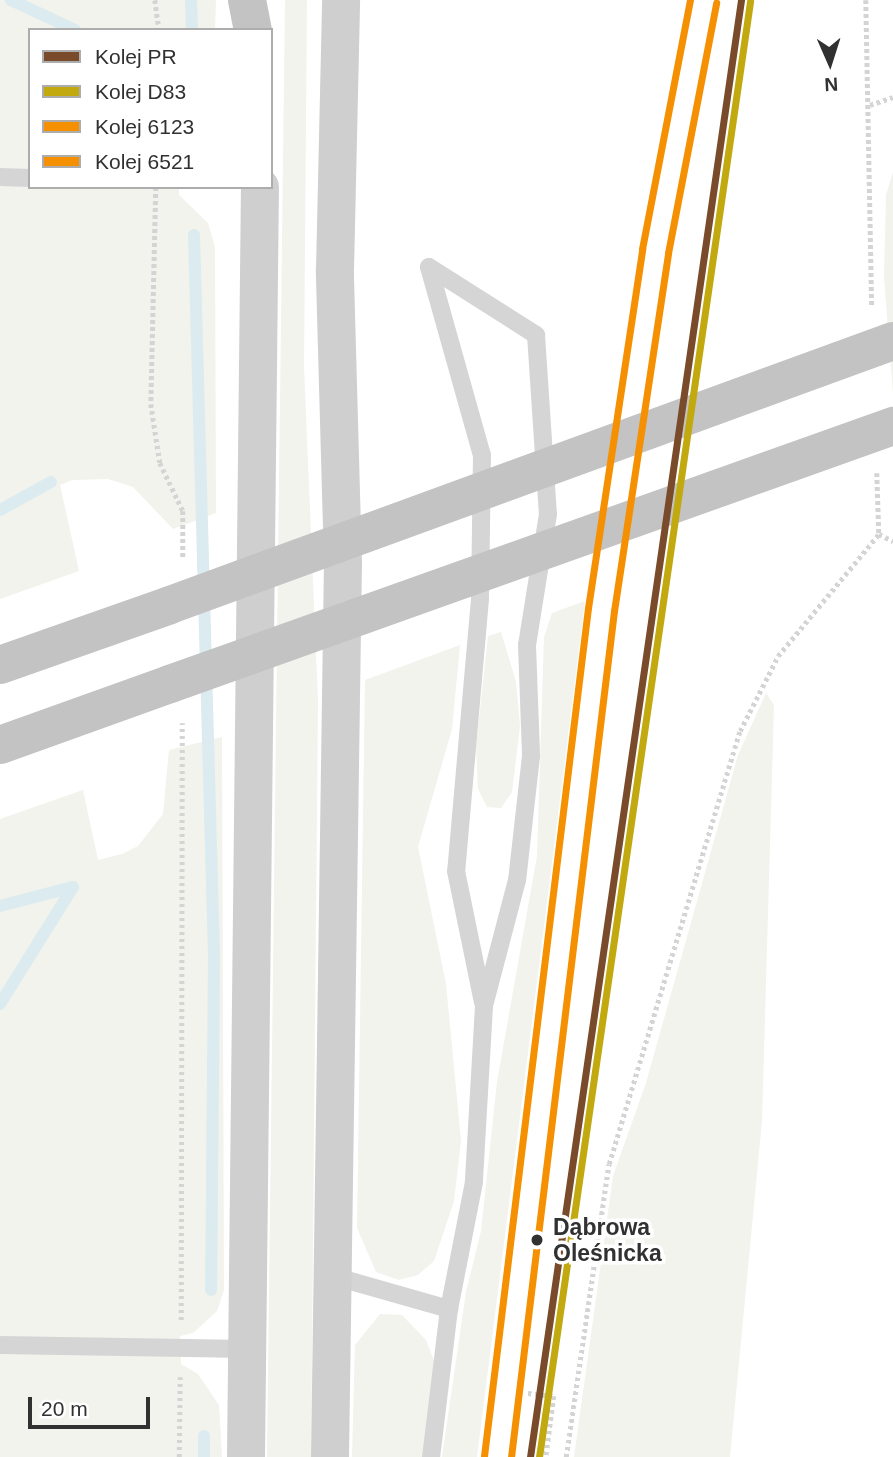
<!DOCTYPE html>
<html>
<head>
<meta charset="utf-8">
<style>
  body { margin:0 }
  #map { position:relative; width:893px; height:1457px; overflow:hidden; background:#fff; font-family:Helvetica,sans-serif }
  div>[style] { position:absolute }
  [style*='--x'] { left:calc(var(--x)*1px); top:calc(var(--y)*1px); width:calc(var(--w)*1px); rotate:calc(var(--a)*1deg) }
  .green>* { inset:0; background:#f1f3ec }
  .stream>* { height:12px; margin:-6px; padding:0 6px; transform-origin:6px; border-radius:6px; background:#dbebef }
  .path>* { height:4.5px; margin-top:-2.25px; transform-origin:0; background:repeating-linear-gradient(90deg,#d4d4d4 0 3.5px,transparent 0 7px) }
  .lane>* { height:18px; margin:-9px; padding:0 9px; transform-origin:9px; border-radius:9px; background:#d5d5d5 }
  .secondary>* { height:38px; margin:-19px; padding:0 19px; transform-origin:19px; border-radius:19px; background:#cfcfcf }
  .highway>* { height:38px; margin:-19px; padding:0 19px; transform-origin:19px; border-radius:19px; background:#c3c3c3 }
  .highway-bridge>* { height:38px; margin:-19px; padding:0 19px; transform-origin:19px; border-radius:19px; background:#c3c3c3 }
  .rail-1>* { height:7px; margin:-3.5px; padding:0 3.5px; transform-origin:3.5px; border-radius:3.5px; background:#7a4b2a }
  .rail-2>* { height:7px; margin:-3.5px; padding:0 3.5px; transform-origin:3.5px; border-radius:3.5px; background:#c1a90f }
  .rail-3>* { height:7px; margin:-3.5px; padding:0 3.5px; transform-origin:3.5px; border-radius:3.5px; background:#f59002 }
  .rail-4>* { height:7px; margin:-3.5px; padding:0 3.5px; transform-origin:3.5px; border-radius:3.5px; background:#f59002 }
  .dots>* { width:19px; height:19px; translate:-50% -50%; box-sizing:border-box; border:4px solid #fff; border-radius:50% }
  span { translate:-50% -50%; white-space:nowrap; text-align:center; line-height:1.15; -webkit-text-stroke:7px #fff; paint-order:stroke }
  .stop-label { font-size:23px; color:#313131; font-weight:700 }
  .left { translate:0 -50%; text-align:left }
  .legend { position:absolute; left:28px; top:28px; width:245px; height:161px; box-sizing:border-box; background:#fff; border:2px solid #adadad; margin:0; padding:9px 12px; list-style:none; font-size:21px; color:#313131 }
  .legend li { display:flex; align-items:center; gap:14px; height:35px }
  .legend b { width:35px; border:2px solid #adadad }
  .north { position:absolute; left:795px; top:28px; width:70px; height:70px; -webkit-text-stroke:5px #fff; paint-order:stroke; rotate:177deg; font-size:19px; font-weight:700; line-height:28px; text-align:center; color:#313131 }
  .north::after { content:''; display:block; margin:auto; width:24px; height:32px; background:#313131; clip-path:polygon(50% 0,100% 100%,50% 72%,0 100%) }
  .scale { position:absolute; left:28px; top:1397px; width:122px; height:32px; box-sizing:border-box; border:4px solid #313131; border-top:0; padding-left:9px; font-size:21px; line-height:24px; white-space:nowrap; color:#313131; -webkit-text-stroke:5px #fff; paint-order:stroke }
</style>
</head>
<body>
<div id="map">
  <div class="green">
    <i style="clip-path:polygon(0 0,216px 0,215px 30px,30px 30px,30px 187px,179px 187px,179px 195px,208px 223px,215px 247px,216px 513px,173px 529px,133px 487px,108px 479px,72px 480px,60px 485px,79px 571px,0 599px)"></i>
    <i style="clip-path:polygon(285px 0,307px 0,304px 367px,318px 702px,311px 1457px,267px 1457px)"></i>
    <i style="clip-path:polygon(893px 172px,893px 394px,884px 277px,886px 195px)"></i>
    <i style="clip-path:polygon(585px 601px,477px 1457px,442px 1457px,466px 1292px,481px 1231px,497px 1082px,537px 856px,544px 637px,552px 613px)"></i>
    <i style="clip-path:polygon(501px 632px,516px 682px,520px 726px,512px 792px,501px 808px,487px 807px,478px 789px,476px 746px,488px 636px)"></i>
    <i style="clip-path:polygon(460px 645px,452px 729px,418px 847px,446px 984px,461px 1141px,454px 1201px,434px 1261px,418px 1275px,399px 1280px,376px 1272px,357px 1228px,365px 680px)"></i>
    <i style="clip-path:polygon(766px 693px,774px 705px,762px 1121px,730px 1457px,574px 1457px,613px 1176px,646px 1083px,738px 755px)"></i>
    <i style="clip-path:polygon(222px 737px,224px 1290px,217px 1311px,193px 1333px,180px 1336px,181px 1364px,198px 1374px,219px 1405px,222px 1457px,0 1457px,0 819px,83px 790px,98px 860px,122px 854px,138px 846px,163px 814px,169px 750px)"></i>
    <i style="clip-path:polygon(380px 1314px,402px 1315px,426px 1340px,434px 1361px,424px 1457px,352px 1457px,355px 1345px)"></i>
  </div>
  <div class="stream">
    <i style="--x:11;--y:0;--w:71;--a:25.1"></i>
    <i style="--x:191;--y:0;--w:30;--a:88"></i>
    <i style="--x:194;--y:235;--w:722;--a:88.41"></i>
    <i style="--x:214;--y:957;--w:333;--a:90.5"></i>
    <i style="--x:0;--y:510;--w:58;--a:-28.8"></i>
    <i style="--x:0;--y:906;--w:75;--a:-14.6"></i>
    <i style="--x:73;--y:887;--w:138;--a:122"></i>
    <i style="--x:204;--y:1457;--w:21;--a:-90"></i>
  </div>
  <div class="path">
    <i style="--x:155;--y:0;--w:30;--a:82"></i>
    <i style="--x:866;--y:0;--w:307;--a:88.9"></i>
    <i style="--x:870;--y:105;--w:24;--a:-19"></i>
    <i style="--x:156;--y:187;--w:217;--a:91.3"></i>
    <i style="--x:151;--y:404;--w:60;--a:81.3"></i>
    <i style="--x:160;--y:463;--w:53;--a:64.4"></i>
    <i style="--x:183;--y:511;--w:46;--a:90"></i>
    <i style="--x:877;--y:473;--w:61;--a:88.1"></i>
    <i style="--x:879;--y:534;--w:16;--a:27"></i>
    <i style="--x:181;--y:1320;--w:597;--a:-89.9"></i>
    <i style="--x:528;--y:1393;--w:26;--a:7"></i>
    <i style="--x:554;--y:1396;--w:62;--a:97.5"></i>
    <i style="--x:179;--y:1457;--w:80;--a:-89.3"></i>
    <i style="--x:566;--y:1457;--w:296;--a:-81.7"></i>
    <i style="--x:609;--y:1164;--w:452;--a:-73.2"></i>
    <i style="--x:740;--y:731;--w:84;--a:-63.1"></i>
    <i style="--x:778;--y:656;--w:158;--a:-50.4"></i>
  </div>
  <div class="lane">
    <i style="--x:0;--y:177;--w:30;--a:2"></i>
    <i style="--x:429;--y:267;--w:127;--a:32.4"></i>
    <i style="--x:536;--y:335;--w:179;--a:86.2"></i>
    <i style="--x:548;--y:514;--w:133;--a:99.1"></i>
    <i style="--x:527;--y:645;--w:111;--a:87.9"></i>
    <i style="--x:531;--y:756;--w:125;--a:96.4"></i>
    <i style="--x:517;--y:880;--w:130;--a:104.7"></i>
    <i style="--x:484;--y:1006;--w:176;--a:93.3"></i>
    <i style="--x:474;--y:1182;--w:129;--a:101.1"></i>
    <i style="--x:449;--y:1309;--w:149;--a:96.9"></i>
    <i style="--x:429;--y:267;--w:195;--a:74.3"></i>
    <i style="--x:482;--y:455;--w:144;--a:90.8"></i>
    <i style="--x:480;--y:599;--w:273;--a:95"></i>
    <i style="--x:456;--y:871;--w:134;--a:78.4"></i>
    <i style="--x:333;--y:1276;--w:121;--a:15.9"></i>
    <i style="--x:0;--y:1345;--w:247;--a:0.9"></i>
  </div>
  <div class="secondary">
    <i style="--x:246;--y:1457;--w:1270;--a:-89.37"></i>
    <i style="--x:330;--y:1457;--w:893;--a:-89.17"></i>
    <i style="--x:343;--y:564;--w:294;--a:-91.6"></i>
    <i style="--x:335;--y:270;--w:270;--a:-88.7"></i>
  </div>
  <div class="highway">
    <i style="--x:247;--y:0;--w:31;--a:79"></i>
    <i style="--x:0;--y:665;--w:180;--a:-19.4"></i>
    <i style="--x:0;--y:745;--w:181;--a:-19.7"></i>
  </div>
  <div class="highway-bridge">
    <i style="--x:170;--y:605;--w:770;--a:-20.06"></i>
    <i style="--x:170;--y:684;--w:768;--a:-19.64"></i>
  </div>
  <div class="rail-1">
    <i style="--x:530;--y:1457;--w:1472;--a:-81.76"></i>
  </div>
  <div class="rail-2">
    <i style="--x:539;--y:1457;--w:1471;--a:-81.75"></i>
  </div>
  <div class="rail-3">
    <i style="--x:484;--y:1456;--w:854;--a:-83.01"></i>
    <i style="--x:588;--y:608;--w:363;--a:-81.4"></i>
    <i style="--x:642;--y:249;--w:254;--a:-79.1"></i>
  </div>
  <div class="rail-4">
    <i style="--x:511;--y:1457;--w:852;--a:-83.06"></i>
    <i style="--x:614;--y:611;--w:362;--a:-81.4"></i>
    <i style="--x:668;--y:253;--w:255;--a:-79.1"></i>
  </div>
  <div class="dots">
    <i style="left:537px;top:1240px;background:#313131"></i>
  </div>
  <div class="stop-label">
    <span class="left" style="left:553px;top:1240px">Dąbrowa<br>Oleśnicka</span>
  </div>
  <ul class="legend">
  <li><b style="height:9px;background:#7a4b2a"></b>Kolej PR</li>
  <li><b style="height:9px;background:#c1a90f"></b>Kolej D83</li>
  <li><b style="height:9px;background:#f59002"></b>Kolej 6123</li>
  <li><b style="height:9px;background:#f59002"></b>Kolej 6521</li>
  </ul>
  <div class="north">N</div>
  <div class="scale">20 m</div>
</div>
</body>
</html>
